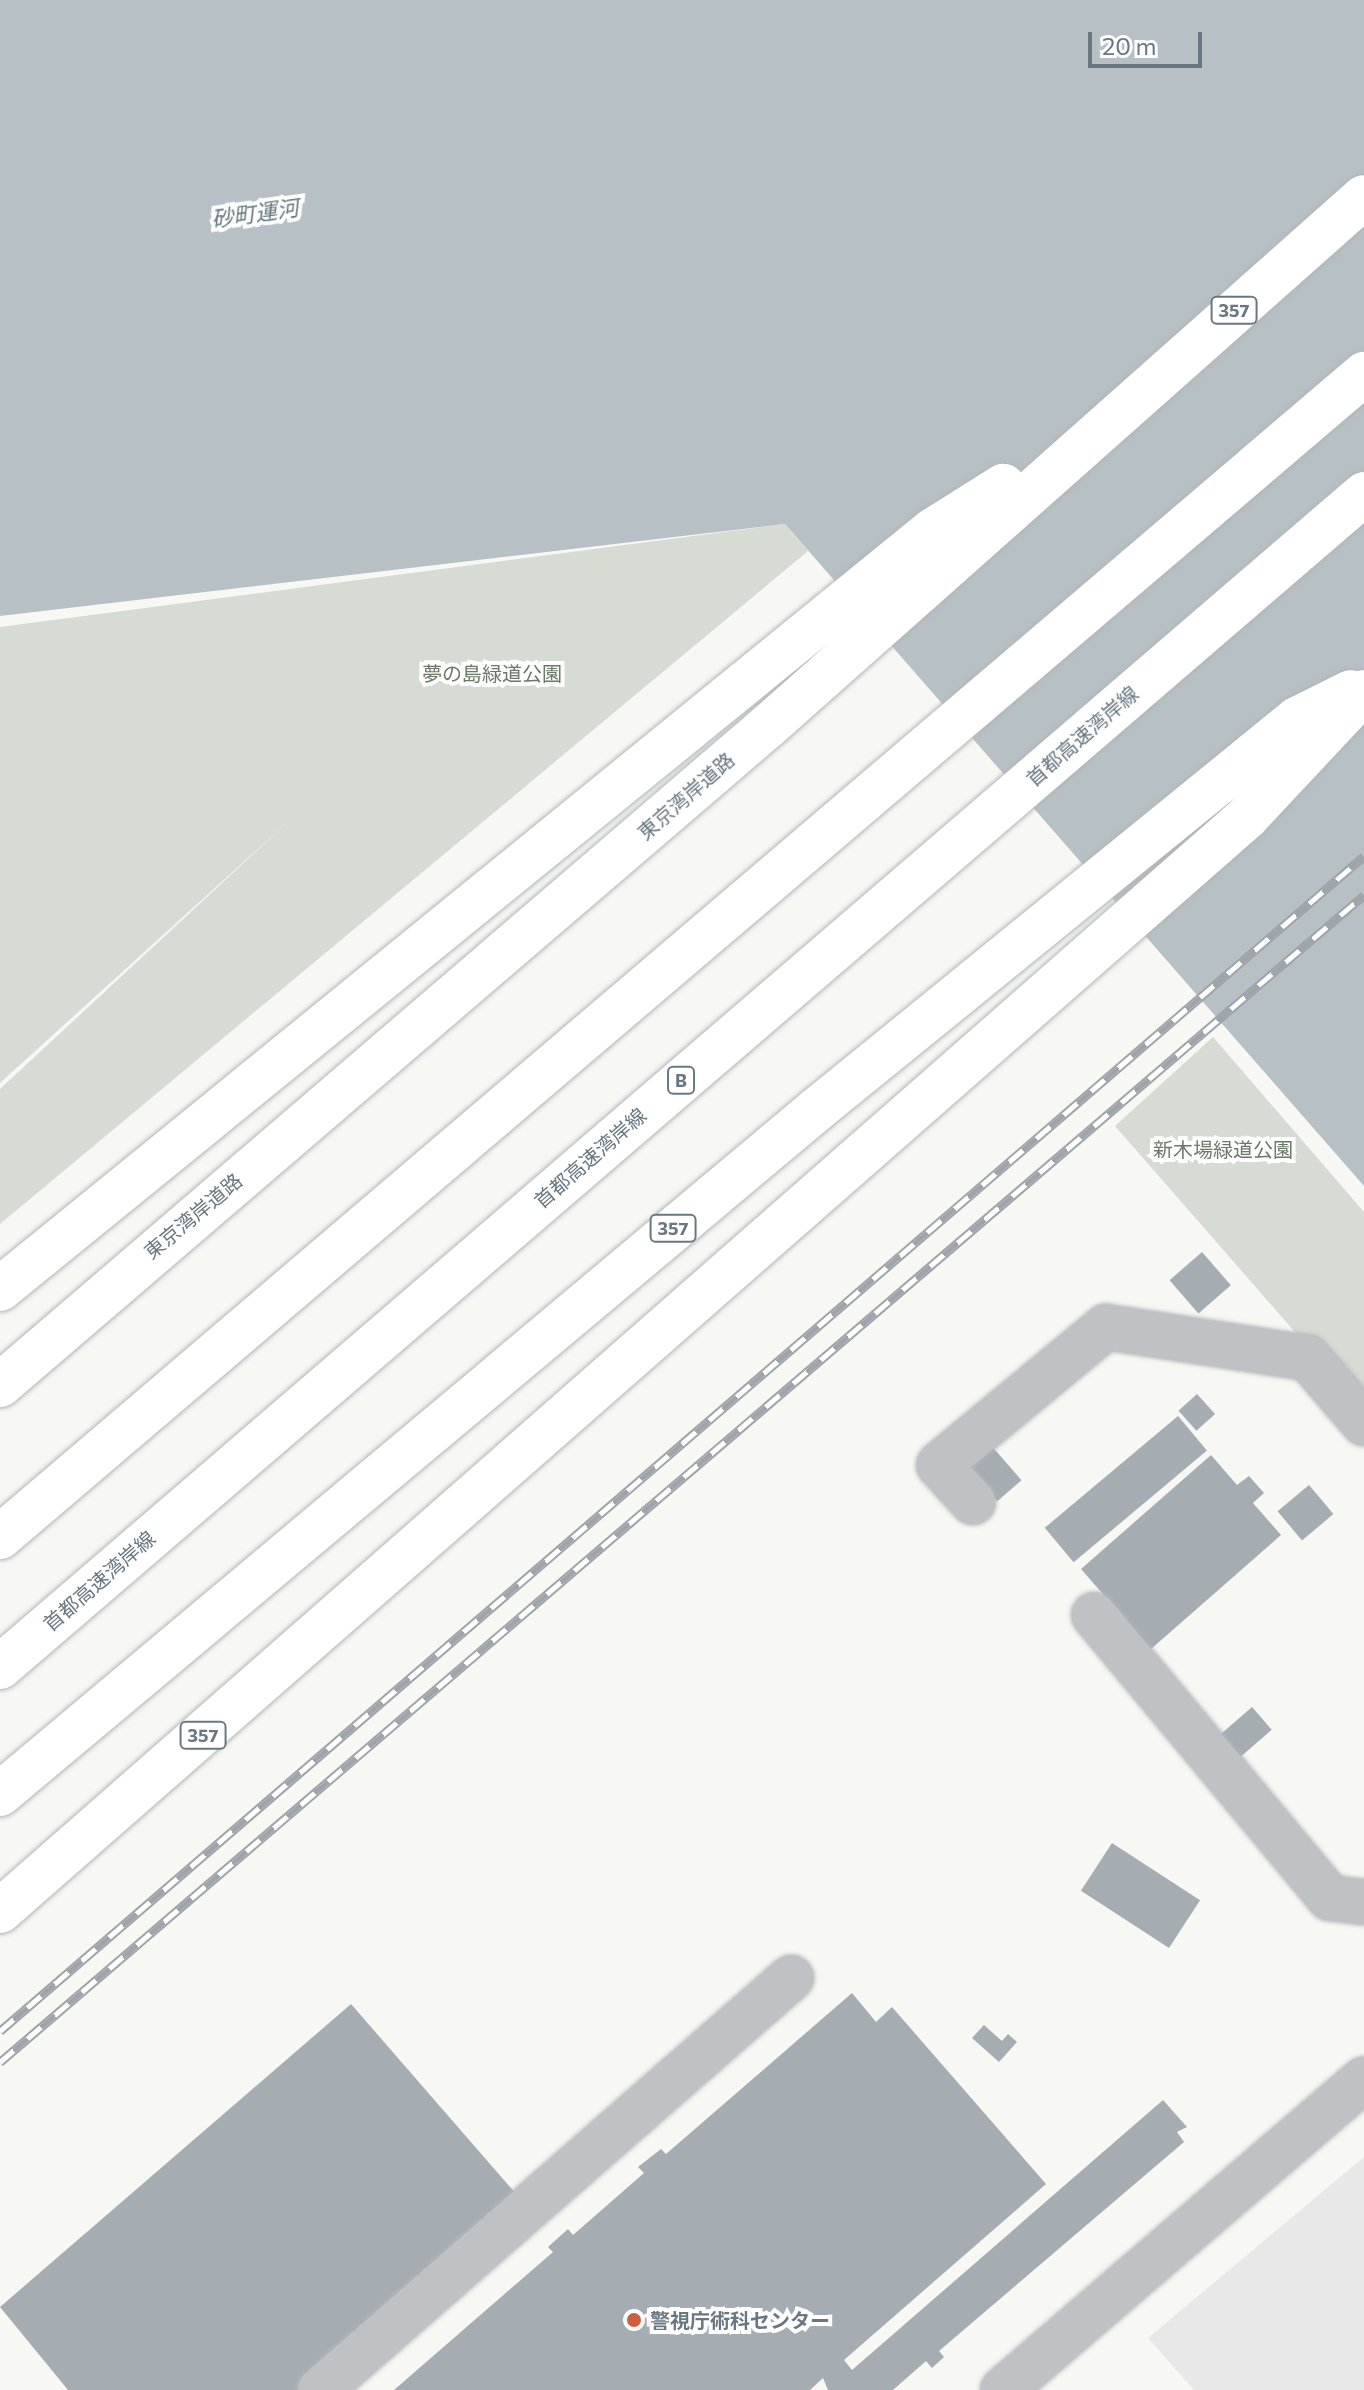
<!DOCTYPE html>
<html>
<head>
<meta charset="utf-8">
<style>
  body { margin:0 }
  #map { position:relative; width:1364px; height:2390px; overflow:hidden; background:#f7f7f4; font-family:Commissioner,"Noto Sans JP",sans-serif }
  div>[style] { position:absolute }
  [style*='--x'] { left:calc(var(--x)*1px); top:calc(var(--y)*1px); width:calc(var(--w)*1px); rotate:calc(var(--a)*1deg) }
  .built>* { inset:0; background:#e7e8e7 }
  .green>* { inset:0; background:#d6dbd4 }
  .water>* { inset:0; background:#b7c1c5 }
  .building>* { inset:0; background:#a6adb2; transform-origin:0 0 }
  .roads { filter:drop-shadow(0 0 2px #b2b5b8) drop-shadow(0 0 2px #b2b5b8) }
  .minor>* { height:44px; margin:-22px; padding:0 22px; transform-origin:22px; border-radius:22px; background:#bec2c5 }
  .highway>* { height:44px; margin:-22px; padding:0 22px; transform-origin:22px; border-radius:22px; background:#fff }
  .rail>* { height:9px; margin-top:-4.5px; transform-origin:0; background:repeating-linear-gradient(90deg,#fff 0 18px,#9ea4a9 0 36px); box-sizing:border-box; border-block:2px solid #9ea4a9 }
  .dots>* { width:22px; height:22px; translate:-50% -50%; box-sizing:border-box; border:4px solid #fff; border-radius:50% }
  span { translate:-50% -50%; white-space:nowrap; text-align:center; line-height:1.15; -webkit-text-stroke:8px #fff; paint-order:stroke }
  .shield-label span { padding:2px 6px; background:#fff; border:2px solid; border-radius:6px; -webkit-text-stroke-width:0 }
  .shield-label { font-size:18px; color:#697781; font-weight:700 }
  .park-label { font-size:20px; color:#6b7967 }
  .street-label { font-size:20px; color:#697781 }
  .poi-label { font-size:20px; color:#697781; font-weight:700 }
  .left { translate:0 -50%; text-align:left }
  .water-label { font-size:22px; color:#65777e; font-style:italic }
  .scale { position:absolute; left:1088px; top:32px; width:114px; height:36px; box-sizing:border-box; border:4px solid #697781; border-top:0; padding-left:10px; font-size:24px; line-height:28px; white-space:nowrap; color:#697781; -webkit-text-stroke:6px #fff; paint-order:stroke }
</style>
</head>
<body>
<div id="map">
  <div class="built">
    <i style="clip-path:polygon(1364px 2157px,1364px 2390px,1194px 2390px,1148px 2338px)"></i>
  </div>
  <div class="green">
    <i style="clip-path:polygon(785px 524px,808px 551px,0 1224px,0 1089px,292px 818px,0 1083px,0 627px)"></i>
    <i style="clip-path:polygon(1213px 1037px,1364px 1212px,1364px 1411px,1115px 1126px)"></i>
  </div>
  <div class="water">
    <i style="clip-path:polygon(0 0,1364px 0,1364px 1186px,785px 524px,0 616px)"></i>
  </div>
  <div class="building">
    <i style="left:1202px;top:1252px;width:44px;height:43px;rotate:49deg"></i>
    <i style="left:1197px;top:1394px;width:27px;height:25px;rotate:48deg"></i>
    <i style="left:1178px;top:1416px;width:45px;height:174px;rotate:50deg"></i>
    <i style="left:990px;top:1444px;width:48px;height:32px;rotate:49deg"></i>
    <i style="clip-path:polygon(1211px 1455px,1237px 1485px,1249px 1476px,1264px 1493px,1253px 1503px,1281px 1535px,1151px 1649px,1081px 1569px)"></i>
    <i style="left:1309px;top:1485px;width:38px;height:41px;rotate:50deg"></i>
    <i style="left:1252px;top:1707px;width:30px;height:48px;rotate:49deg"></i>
    <i style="left:1112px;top:1843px;width:105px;height:57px;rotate:33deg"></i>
    <i style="clip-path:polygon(852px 1993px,876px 2022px,892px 2007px,1046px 2184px,844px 2360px,852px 2370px,1163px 2100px,1187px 2127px,1177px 2132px,1184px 2142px,939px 2351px,944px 2357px,932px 2368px,926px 2361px,893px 2390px,828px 2390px,823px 2378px,810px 2390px,394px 2390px,553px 2252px,548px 2247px,568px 2229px,573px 2235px,644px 2173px,638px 2167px,661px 2149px,666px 2154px)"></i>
    <i style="clip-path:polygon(351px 2004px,524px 2203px,308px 2390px,68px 2390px,0 2307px)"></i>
    <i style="clip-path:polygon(984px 2025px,1002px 2041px,1008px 2034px,1017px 2042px,999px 2062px,972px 2038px)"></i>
  </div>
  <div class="roads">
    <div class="minor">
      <i style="--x:973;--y:1502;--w:50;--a:-132.6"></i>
      <i style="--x:939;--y:1465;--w:217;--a:-39.6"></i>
      <i style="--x:1106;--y:1327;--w:204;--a:8.7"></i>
      <i style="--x:1308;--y:1358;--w:86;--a:49.3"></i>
      <i style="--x:1094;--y:1615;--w:368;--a:50.2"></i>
      <i style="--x:1330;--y:1898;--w:34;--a:7"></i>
      <i style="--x:320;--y:2390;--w:626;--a:-41.18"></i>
      <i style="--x:1003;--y:2390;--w:476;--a:-40.7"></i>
    </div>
    <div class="highway">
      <i style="--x:0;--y:1289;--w:1203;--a:-39.13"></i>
      <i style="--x:933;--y:530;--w:83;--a:-32.2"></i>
      <i style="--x:0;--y:1385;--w:1011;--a:-40.63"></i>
      <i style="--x:767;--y:727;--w:798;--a:-41.6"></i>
      <i style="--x:0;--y:1537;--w:1793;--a:-40.45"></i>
      <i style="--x:0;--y:1667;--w:1799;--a:-40.69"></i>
      <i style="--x:0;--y:1794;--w:1065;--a:-39.97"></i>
      <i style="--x:816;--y:1110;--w:620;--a:-39.11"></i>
      <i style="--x:1297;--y:719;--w:60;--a:-26.6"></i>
      <i style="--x:0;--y:1911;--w:1659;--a:-41.26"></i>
      <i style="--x:1247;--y:817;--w:171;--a:-46.9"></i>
    </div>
  </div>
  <div class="rail">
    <i style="--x:0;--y:2031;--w:1800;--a:-40.74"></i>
    <i style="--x:0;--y:2062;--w:1795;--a:-40.55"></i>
  </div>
  <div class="dots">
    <i style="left:634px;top:2320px;background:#cf5e3c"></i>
  </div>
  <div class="shield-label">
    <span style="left:1234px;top:310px">357</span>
    <span style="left:681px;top:1080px">B</span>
    <span style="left:673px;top:1228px">357</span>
    <span style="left:203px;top:1735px">357</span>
  </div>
  <div class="park-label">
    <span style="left:492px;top:673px">夢の島緑道公園</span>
    <span style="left:1223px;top:1149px">新木場緑道公園</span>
  </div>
  <div class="street-label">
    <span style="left:1082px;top:736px;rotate:-41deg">首都高速湾岸線</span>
    <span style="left:686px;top:796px;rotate:-41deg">東京湾岸道路</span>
    <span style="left:590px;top:1158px;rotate:-41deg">首都高速湾岸線</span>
    <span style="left:193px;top:1216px;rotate:-40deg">東京湾岸道路</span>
    <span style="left:99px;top:1581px;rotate:-41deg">首都高速湾岸線</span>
  </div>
  <div class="poi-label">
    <span class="left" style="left:650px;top:2320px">警視庁術科センター</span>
  </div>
  <div class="water-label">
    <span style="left:255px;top:213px;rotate:-8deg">砂町運河</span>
  </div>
  <div class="scale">20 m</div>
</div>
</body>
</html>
